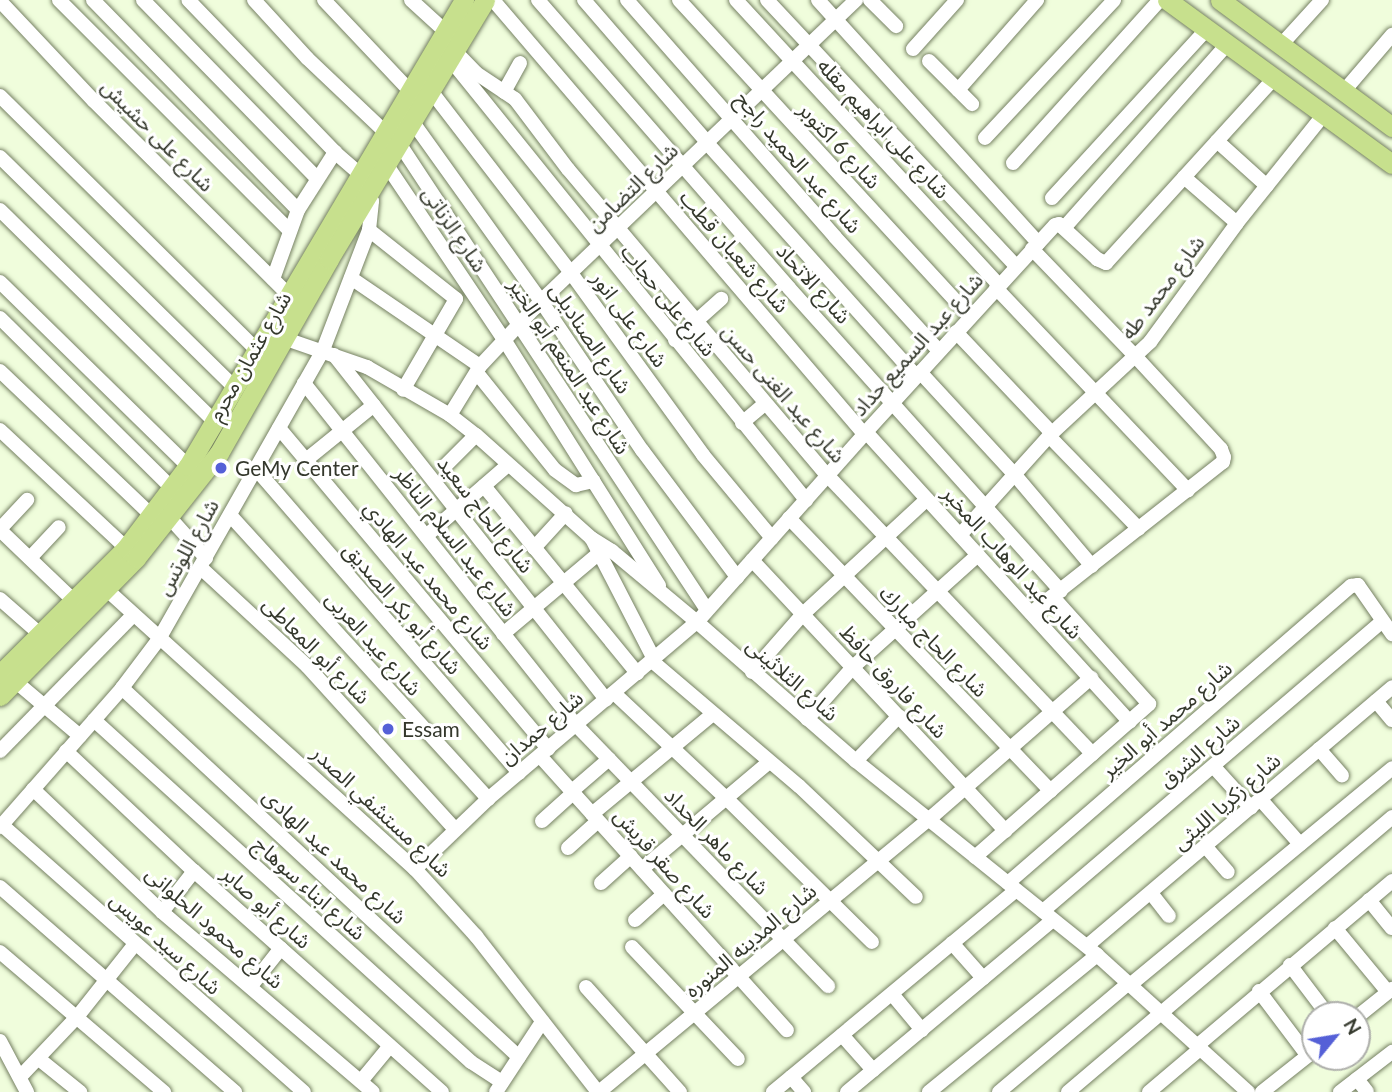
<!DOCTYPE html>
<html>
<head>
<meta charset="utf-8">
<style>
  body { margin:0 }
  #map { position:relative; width:1392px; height:1092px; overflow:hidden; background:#f0fddc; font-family:Lato,"Noto Sans Arabic",sans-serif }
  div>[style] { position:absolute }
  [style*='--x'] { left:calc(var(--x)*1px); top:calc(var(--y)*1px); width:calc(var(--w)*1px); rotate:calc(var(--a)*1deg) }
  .roads { filter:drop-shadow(0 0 2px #758062) drop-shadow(0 0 2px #758062) }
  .minor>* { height:14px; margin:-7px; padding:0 7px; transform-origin:7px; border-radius:7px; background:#fff }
  .major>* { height:19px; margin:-9.5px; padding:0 9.5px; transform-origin:9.5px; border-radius:9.5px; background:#c7e08d }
  .dots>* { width:19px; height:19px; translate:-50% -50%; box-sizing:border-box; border:4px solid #fff; border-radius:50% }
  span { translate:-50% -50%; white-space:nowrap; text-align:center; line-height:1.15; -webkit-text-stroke:6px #fff; paint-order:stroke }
  .street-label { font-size:21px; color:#34382c }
  .poi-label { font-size:21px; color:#34382c }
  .left { translate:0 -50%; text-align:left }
  .north { position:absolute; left:1301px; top:1001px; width:70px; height:70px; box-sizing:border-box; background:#fff; border:2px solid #aeafab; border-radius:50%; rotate:60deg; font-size:19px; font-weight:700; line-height:28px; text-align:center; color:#34382c }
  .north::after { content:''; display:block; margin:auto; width:24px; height:32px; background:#5560d7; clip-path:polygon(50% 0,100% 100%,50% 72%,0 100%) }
</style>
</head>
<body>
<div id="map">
  <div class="roads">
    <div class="minor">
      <i style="--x:59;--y:0;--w:324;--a:45"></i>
      <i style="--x:93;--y:0;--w:293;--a:45.7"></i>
      <i style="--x:143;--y:0;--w:248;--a:45.7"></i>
      <i style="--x:254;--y:0;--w:79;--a:47.6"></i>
      <i style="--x:307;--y:58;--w:109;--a:43.5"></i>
      <i style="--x:324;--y:0;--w:125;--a:46.6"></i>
      <i style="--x:411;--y:0;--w:46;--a:42.4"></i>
      <i style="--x:493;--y:0;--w:571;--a:49.47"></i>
      <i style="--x:538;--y:0;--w:382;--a:48.9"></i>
      <i style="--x:789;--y:288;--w:407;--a:48.1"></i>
      <i style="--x:584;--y:0;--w:189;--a:49.1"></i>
      <i style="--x:627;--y:0;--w:315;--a:48.7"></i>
      <i style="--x:835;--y:237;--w:154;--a:47.6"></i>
      <i style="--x:679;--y:0;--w:430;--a:47.4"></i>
      <i style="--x:736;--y:0;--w:388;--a:47.3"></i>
      <i style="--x:767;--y:0;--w:364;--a:46.9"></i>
      <i style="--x:818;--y:0;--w:328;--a:47.8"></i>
      <i style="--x:870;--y:0;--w:37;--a:45"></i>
      <i style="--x:0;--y:1;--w:137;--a:46.8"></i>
      <i style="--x:94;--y:101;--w:276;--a:44.9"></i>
      <i style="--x:1281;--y:45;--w:61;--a:-47.7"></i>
      <i style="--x:913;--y:49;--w:66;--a:-48.1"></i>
      <i style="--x:455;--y:51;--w:30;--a:46"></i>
      <i style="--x:476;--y:73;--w:47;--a:33.7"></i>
      <i style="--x:515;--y:99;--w:88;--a:52.9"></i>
      <i style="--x:568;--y:169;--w:401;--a:49.8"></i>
      <i style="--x:827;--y:475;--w:385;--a:46.4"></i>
      <i style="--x:450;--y:59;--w:567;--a:51.09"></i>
      <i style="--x:929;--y:61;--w:61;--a:45"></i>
      <i style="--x:958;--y:90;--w:120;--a:-48.7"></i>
      <i style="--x:431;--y:91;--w:230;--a:52.4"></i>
      <i style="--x:571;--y:273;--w:225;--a:54"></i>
      <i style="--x:703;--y:455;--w:108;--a:50.3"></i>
      <i style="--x:1344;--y:91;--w:74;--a:-49.4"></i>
      <i style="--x:504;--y:92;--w:33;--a:-61"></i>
      <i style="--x:0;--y:96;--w:361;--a:44.7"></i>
      <i style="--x:412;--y:121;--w:221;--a:54.4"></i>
      <i style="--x:541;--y:301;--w:180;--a:55.9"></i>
      <i style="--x:642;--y:450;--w:159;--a:53.2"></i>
      <i style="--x:985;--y:138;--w:189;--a:-46.9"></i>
      <i style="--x:1217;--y:141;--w:67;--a:42"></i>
      <i style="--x:399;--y:143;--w:559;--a:56.59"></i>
      <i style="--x:707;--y:143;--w:313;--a:48.1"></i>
      <i style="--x:0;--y:157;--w:330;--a:44.5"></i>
      <i style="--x:1013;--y:163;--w:219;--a:-48"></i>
      <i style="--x:386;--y:164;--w:213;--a:56.1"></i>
      <i style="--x:505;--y:341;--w:289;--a:57.8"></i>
      <i style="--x:1184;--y:177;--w:70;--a:41"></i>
      <i style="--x:1052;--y:198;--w:229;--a:-47.5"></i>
      <i style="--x:0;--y:210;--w:302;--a:44.6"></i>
      <i style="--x:1064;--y:228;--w:247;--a:-48.4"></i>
      <i style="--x:369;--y:230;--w:111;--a:38.4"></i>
      <i style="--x:456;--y:299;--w:105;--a:120.2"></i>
      <i style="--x:351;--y:278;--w:156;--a:34.3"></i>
      <i style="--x:273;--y:279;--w:73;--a:-70.1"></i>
      <i style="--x:298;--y:210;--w:69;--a:-57.5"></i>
      <i style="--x:0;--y:282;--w:263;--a:44.4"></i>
      <i style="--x:996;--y:288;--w:279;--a:46.5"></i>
      <i style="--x:0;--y:318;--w:242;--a:44.7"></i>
      <i style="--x:956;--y:332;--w:139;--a:46.5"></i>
      <i style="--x:286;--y:339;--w:86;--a:19.1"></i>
      <i style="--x:367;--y:367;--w:96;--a:30"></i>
      <i style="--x:450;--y:415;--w:33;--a:38"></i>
      <i style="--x:476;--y:435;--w:154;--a:41.8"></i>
      <i style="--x:591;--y:538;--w:25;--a:32"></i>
      <i style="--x:612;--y:551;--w:111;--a:39.9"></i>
      <i style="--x:697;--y:622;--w:211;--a:41.2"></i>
      <i style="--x:856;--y:761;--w:309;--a:38.8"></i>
      <i style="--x:1097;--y:955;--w:204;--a:42.2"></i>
      <i style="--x:675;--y:340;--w:62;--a:-41.7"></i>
      <i style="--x:334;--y:355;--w:439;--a:51.7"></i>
      <i style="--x:0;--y:371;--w:210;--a:43.6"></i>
      <i style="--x:920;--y:372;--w:140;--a:47.3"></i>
      <i style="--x:1015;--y:475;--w:119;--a:49.8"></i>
      <i style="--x:477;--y:373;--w:124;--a:51.2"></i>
      <i style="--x:555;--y:470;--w:26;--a:36"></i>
      <i style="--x:576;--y:485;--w:18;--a:-13"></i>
      <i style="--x:304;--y:383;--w:437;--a:51.5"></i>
      <i style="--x:576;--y:725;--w:363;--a:46"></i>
      <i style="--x:450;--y:415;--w:57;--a:-58.5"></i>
      <i style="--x:480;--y:366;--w:89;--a:-46.8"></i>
      <i style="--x:541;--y:301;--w:436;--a:-43.7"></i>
      <i style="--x:742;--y:423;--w:30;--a:-40"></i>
      <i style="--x:279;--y:428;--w:419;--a:50"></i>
      <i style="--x:0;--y:430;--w:173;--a:43.1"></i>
      <i style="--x:866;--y:432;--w:392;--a:47.7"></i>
      <i style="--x:1049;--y:436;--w:129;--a:45.9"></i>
      <i style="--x:306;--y:460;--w:87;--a:-39"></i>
      <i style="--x:446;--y:465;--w:42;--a:-45"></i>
      <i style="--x:256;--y:469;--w:402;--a:49.1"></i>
      <i style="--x:484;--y:486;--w:242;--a:50.7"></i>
      <i style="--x:230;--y:515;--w:384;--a:47.7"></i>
      <i style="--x:170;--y:518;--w:54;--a:48"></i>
      <i style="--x:789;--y:518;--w:378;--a:46.2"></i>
      <i style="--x:0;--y:529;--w:40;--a:-47"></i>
      <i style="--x:0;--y:530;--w:101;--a:43.8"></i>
      <i style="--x:960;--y:535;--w:137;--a:-48"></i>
      <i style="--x:1052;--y:433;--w:134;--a:-42.9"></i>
      <i style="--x:1150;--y:342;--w:147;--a:-53.8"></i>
      <i style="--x:1237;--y:223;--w:141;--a:-51.3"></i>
      <i style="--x:426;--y:536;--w:108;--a:-40.9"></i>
      <i style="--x:592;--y:539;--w:135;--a:62.7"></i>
      <i style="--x:534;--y:548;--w:47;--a:-47.6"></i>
      <i style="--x:30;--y:558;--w:42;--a:-46.9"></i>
      <i style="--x:752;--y:560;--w:371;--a:46.9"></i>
      <i style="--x:200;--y:567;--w:146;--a:42.8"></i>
      <i style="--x:307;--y:666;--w:220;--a:47.8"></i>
      <i style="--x:106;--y:589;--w:417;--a:42.2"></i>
      <i style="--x:415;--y:869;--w:91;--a:47.7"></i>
      <i style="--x:476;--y:936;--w:198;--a:52"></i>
      <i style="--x:0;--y:599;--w:53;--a:41.2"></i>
      <i style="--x:1031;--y:613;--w:244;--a:-38.2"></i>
      <i style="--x:1223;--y:462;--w:5;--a:-79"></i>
      <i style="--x:1224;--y:457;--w:9;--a:-111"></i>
      <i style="--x:1221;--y:449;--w:125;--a:-132.7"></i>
      <i style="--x:1136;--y:357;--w:150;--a:-133.9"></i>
      <i style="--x:503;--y:634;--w:124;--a:-40.1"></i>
      <i style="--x:652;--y:661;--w:193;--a:40.4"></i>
      <i style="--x:799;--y:786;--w:161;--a:43.5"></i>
      <i style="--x:752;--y:672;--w:77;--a:-48.7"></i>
      <i style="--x:803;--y:614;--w:169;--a:-42.8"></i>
      <i style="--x:15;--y:681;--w:85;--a:40.2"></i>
      <i style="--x:122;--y:688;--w:542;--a:42.91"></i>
      <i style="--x:614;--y:693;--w:154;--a:43.2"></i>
      <i style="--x:726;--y:798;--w:205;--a:44.6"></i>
      <i style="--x:1376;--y:701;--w:25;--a:50"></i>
      <i style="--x:807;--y:719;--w:69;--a:-48.5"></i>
      <i style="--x:853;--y:667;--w:168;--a:-41.9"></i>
      <i style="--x:94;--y:720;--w:509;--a:42.21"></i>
      <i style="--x:471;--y:1062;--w:37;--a:33"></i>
      <i style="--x:1319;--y:749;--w:35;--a:49"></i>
      <i style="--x:0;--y:751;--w:190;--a:-45.6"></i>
      <i style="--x:66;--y:751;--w:175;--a:43.2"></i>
      <i style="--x:194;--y:871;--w:332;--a:41.7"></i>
      <i style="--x:540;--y:756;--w:369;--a:48"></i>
      <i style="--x:856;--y:761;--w:62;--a:-46.3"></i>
      <i style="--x:1214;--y:767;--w:55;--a:47.9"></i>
      <i style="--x:33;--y:789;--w:178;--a:43.6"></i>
      <i style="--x:162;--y:912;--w:277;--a:40.5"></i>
      <i style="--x:572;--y:791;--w:49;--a:-40.9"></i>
      <i style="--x:1261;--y:800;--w:59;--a:48.4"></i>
      <i style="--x:592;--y:814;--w:157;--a:-39.6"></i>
      <i style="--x:542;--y:821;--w:42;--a:-42.1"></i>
      <i style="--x:2;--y:825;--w:403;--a:41.5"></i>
      <i style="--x:0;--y:827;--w:185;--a:-48.7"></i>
      <i style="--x:122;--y:688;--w:61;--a:-52.9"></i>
      <i style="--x:159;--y:639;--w:332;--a:-60.4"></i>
      <i style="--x:323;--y:350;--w:129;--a:-69"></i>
      <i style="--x:369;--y:230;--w:29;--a:-84"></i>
      <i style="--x:372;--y:201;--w:28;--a:-113"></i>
      <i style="--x:361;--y:175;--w:35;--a:-139"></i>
      <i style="--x:335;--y:152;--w:211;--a:-134"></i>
      <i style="--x:1206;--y:847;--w:33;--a:49"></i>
      <i style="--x:568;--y:848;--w:40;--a:-42"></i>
      <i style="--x:975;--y:857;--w:232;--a:-41.3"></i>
      <i style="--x:1149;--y:704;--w:144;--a:-131.9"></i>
      <i style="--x:415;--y:869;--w:101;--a:-43.8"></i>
      <i style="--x:488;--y:799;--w:274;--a:-40.3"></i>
      <i style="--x:697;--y:622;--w:254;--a:-48.3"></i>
      <i style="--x:866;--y:432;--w:280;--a:-47.6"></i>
      <i style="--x:1055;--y:225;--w:4;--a:-14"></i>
      <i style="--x:1059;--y:224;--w:52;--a:42.6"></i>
      <i style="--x:1097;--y:259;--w:10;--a:24"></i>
      <i style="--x:1106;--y:263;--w:251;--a:-47.7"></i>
      <i style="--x:642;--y:869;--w:166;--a:-40.1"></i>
      <i style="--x:601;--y:883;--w:40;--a:-42"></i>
      <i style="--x:1008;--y:883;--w:454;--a:-40.9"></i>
      <i style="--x:1351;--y:586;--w:7;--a:-8"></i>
      <i style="--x:1358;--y:585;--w:60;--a:55.2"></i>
      <i style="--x:0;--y:887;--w:312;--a:41.1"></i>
      <i style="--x:1151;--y:893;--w:29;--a:52"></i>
      <i style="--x:1369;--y:900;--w:36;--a:51"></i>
      <i style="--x:1043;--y:911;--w:445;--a:-40.5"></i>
      <i style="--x:162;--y:912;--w:52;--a:-52"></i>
      <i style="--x:635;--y:920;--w:39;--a:-42"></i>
      <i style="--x:1335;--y:928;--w:83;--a:50.4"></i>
      <i style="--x:952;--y:943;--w:47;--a:48.5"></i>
      <i style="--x:1087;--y:946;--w:400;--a:-40.3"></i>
      <i style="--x:632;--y:947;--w:154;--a:46.6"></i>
      <i style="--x:0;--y:952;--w:216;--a:40.5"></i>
      <i style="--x:1290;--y:965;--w:63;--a:52.8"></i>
      <i style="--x:1130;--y:985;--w:340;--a:-39.6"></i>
      <i style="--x:251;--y:986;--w:48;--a:-51.7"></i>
      <i style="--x:586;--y:987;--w:141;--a:48.2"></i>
      <i style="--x:1259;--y:991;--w:81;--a:53"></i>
      <i style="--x:892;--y:994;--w:47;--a:50.2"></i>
      <i style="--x:1357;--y:1017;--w:45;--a:-38.7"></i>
      <i style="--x:842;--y:1035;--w:47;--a:48.5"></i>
      <i style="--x:0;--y:1041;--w:58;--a:62.1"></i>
      <i style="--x:1198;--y:1045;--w:254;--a:-40.2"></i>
      <i style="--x:39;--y:1059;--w:53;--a:38.8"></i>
      <i style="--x:20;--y:1077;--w:83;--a:-46.5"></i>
      <i style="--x:77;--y:1017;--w:93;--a:-51.5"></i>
      <i style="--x:791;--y:1077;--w:20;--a:49"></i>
      <i style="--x:1357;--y:1079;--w:16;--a:52"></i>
      <i style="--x:361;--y:1081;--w:45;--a:-50.4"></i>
      <i style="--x:496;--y:1092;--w:84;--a:-56.7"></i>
      <i style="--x:599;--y:1092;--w:425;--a:-39.6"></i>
      <i style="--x:927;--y:821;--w:218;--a:-41.1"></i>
      <i style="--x:773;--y:1092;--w:316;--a:-39.7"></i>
      <i style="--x:847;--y:1092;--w:268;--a:-39.9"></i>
      <i style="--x:929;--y:1092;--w:217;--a:-39.2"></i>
      <i style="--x:999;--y:1092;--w:170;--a:-40"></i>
      <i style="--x:1068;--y:1092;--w:425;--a:-40.3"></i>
      <i style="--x:1149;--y:1092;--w:68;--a:-40.2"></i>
      <i style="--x:1262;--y:1092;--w:66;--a:-38.3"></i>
      <i style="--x:1340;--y:1092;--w:66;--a:-37.6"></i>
    </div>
    <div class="major">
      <i style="--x:1167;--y:0;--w:278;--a:36.1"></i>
      <i style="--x:1220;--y:0;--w:214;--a:36.4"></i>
      <i style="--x:0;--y:674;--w:178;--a:-45"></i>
      <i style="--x:126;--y:548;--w:103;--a:-52.9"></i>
      <i style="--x:188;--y:466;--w:542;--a:-59.36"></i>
      <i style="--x:0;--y:696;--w:194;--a:-45.4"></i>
      <i style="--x:136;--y:558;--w:134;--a:-51.7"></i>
      <i style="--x:219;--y:453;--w:223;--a:-60.4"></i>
      <i style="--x:329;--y:259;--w:302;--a:-58.9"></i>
    </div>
  </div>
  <div class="dots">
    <i style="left:221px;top:468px;background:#5560d7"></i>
    <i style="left:388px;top:729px;background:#5560d7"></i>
  </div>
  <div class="street-label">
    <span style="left:884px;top:128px;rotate:47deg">شارع على ابراهيم مقله</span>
    <span style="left:158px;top:135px;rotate:45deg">شارع على حشيش</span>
    <span style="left:840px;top:145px;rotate:47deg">شارع 6 اكتوبر</span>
    <span style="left:799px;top:162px;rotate:49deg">شارع عبد الحميد راجح</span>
    <span style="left:632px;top:187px;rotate:-44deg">شارع التضامن</span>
    <span style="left:455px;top:229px;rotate:56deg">شارع الزناتى</span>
    <span style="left:735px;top:251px;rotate:49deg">شارع شعبان قطب</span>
    <span style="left:814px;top:283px;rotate:48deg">شارع الاتحاد</span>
    <span style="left:1162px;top:287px;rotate:-53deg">شارع محمد طه</span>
    <span style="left:669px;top:300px;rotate:51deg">شارع على حجاب</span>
    <span style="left:630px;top:319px;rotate:54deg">شارع على انور</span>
    <span style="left:591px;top:338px;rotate:56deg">شارع الصناديلى</span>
    <span style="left:917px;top:344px;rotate:-48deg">شارع عبد السميع حداد</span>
    <span style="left:249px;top:356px;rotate:-60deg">شارع عثمان محرم</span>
    <span style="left:570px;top:366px;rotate:57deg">شارع عبد المنعم أبو الخير</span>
    <span style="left:784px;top:393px;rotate:49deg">شارع عبد الغنى حسن</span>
    <span style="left:486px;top:514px;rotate:52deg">شارع الحاج سعيد</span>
    <span style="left:456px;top:541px;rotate:52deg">شارع عبد السلام الناظر</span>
    <span style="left:187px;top:547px;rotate:-61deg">شارع اللوتس</span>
    <span style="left:1013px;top:562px;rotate:48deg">شارع عبد الوهاب المخبر</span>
    <span style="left:429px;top:575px;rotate:50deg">شارع محمد عبد الهادي</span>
    <span style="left:403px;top:608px;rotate:49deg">شارع أبو بكر الصديق</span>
    <span style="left:934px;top:641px;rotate:46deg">شارع الحاج مبارك</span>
    <span style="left:374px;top:643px;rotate:48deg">شارع عيد العربى</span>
    <span style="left:317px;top:650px;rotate:45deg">شارع أبو المعاطى</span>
    <span style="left:793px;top:679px;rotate:41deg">شارع الثلاثينى</span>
    <span style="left:894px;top:681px;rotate:47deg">شارع فاروق حافظ</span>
    <span style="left:1166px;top:719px;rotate:-41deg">شارع محمد أبو الخير</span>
    <span style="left:541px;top:727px;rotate:-40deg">شارع حمدان</span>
    <span style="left:1199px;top:751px;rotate:-41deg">شارع الشرق</span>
    <span style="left:1226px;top:801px;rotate:-41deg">شارع زكريا الليثى</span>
    <span style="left:382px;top:811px;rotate:43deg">شارع مستشفي الصدر</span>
    <span style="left:717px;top:841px;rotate:46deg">شارع ماهر الحداد</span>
    <span style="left:335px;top:856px;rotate:43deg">شارع محمد عبد الهادى</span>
    <span style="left:665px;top:863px;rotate:48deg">شارع صقر قريش</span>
    <span style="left:310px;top:888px;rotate:42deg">شارع ابناء سوهاج</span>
    <span style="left:267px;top:907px;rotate:42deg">شارع أبو صابر</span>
    <span style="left:215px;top:927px;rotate:41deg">شارع محمود الحلوانى</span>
    <span style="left:750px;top:940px;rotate:-40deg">شارع المدينه المنوره</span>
    <span style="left:166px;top:943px;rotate:42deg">شارع سيد عويس</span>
  </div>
  <div class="poi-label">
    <span class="left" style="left:235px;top:468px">GeMy Center</span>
    <span class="left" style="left:402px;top:729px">Essam</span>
  </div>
  <div class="north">N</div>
</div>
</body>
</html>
